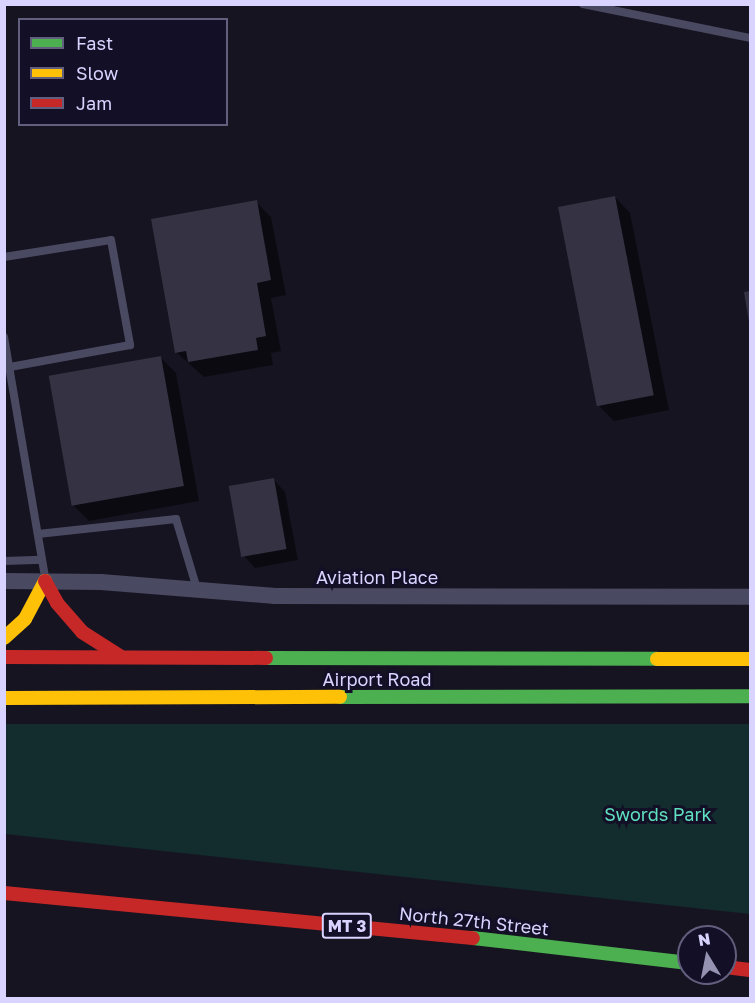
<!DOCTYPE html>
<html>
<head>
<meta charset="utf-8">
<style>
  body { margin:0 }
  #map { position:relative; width:755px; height:1003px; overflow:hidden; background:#161421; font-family:"Golos Text",sans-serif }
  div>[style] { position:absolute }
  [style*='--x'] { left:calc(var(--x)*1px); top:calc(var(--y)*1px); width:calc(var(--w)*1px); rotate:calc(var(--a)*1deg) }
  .green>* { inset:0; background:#132c2d }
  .shadow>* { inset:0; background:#0007 }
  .building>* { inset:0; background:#343243; transform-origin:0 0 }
  .lane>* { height:8px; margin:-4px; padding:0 4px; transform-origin:4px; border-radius:4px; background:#4a4962 }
  .street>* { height:16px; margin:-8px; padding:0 8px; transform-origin:8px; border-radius:8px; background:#4a4962 }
  .fast>* { height:14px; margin:-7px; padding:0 7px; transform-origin:7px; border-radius:7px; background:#4caf50 }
  .slow>* { height:14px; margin:-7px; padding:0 7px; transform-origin:7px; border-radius:7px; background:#ffc107 }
  .jam>* { height:14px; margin:-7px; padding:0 7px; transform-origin:7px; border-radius:7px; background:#c62828 }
  span { translate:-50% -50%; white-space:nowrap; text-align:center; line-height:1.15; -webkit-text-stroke:6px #130f26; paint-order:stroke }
  .shield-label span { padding:2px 4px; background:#130f26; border:2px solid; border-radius:4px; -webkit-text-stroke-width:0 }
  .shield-label { font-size:16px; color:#d9d4ff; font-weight:700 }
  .street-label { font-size:18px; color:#d9d4ff }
  .park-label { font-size:18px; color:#5fe0c0 }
  .frame { position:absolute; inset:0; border:6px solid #d9d4ff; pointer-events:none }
  .legend { position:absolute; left:18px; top:18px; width:210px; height:108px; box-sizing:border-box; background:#130f26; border:2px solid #625e7d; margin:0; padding:8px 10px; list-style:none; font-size:18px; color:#d9d4ff }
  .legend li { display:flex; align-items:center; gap:12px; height:30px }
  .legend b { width:30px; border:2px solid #625e7d }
  .north { position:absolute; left:677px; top:925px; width:60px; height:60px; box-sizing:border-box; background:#130f26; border:2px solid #625e7d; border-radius:50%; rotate:350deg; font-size:16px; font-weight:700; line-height:24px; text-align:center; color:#d9d4ff }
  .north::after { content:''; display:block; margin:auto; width:21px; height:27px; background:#9591b1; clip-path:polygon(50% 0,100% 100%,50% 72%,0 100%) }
</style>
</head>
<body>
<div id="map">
  <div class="green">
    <i style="clip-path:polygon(5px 724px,750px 724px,750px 914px,5px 834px)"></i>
  </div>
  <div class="shadow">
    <i style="clip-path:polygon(615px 197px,630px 213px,669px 410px,614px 421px,598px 405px)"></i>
    <i style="clip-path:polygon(256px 202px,271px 217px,286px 295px,271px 298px,281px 351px,271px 353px,273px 365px,204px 377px,176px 352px)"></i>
    <i style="clip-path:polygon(160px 357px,176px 373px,199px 501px,89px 521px,74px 506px)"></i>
    <i style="clip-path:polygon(274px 480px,285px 492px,298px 560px,255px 568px,244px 556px)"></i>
  </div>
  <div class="building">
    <i style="left:615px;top:196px;width:203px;height:58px;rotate:79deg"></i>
    <i style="clip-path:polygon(257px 200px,271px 280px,257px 283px,266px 336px,256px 338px,258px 350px,188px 362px,186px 351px,175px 353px,151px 219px)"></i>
    <i style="clip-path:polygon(750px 291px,750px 321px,749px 322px,744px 292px)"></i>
    <i style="left:161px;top:356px;width:132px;height:114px;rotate:80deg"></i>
    <i style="left:274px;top:478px;width:72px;height:46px;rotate:80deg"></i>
  </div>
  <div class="lane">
    <i style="--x:583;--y:4;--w:170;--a:11.5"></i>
    <i style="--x:4;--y:257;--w:108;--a:-9"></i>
    <i style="--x:111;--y:240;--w:107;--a:79.7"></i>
    <i style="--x:130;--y:345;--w:122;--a:169.6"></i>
    <i style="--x:4;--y:337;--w:244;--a:80.3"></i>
    <i style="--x:38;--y:534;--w:139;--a:-6.2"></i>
    <i style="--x:176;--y:519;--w:73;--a:73.3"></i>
    <i style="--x:4;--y:561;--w:38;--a:-2"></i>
  </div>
  <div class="street">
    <i style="--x:4;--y:581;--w:97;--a:0.6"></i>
    <i style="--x:101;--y:582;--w:175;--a:4.6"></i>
    <i style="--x:275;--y:596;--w:475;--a:0.1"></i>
  </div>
  <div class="fast">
    <i style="--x:266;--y:658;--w:391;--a:0.1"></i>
    <i style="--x:340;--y:697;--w:410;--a:-0.1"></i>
    <i style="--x:473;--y:938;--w:217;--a:6.6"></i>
  </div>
  <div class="slow">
    <i style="--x:4;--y:638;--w:28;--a:-42"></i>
    <i style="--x:25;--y:619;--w:43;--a:-62.2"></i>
    <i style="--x:657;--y:659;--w:93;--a:0"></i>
    <i style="--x:4;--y:698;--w:336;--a:-0.2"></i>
  </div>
  <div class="jam">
    <i style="--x:45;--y:581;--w:25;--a:61"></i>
    <i style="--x:57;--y:603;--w:38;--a:49"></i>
    <i style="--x:82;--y:632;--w:45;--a:32.3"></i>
    <i style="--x:4;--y:657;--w:262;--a:0.2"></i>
    <i style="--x:4;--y:893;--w:471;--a:5.5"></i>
    <i style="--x:725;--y:967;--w:25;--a:7"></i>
  </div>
  <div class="shield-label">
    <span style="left:347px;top:926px">MT 3</span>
  </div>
  <div class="street-label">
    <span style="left:377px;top:577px">Aviation Place</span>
    <span style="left:377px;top:679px">Airport Road</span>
    <span style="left:474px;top:921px;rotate:6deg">North 27th Street</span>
  </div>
  <div class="park-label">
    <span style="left:658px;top:814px">Swords Park</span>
  </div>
  <div class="frame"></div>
  <ul class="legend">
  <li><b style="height:8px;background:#4caf50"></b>Fast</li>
  <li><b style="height:8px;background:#ffc107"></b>Slow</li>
  <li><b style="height:8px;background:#c62828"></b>Jam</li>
  </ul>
  <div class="north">N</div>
</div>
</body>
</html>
